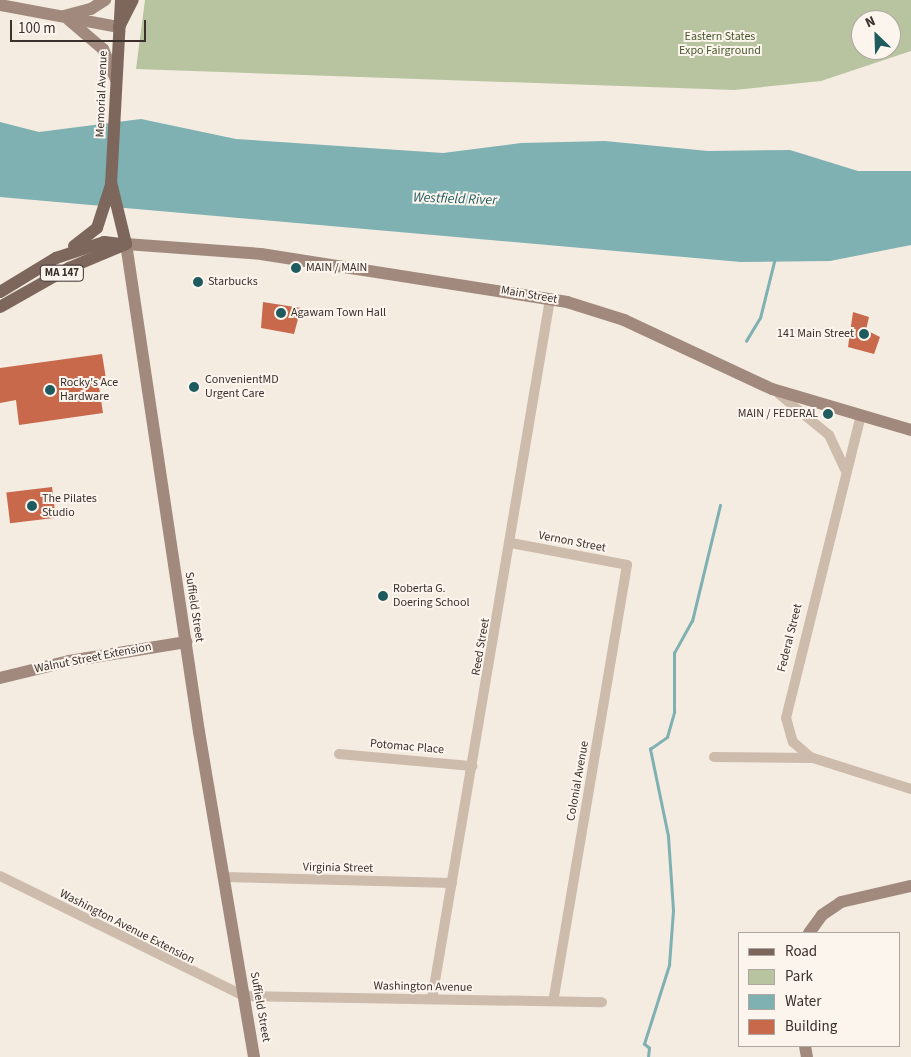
<!DOCTYPE html>
<html>
<head>
<meta charset="utf-8">
<style>
  body { margin:0 }
  #map { position:relative; width:911px; height:1057px; overflow:hidden; background:#f4ebe1; font-family:"Source Sans 3",sans-serif }
  div>[style] { position:absolute }
  [style*='--x'] { left:calc(var(--x)*1px); top:calc(var(--y)*1px); width:calc(var(--w)*1px); rotate:calc(var(--a)*1deg) }
  .green>* { inset:0; background:#b8c4a0 }
  .water>* { inset:0; background:#7fb0b2 }
  .stream>* { height:2.5px; margin:-1.25px; padding:0 1.25px; transform-origin:1.25px; border-radius:1.25px; background:#7fb0b2 }
  .building>* { inset:0; background:#c8694b; transform-origin:0 0 }
  .street>* { height:10px; margin:-5px; padding:0 5px; transform-origin:5px; border-radius:5px; background:#cdbbac }
  .secondary>* { height:12px; margin:-6px; padding:0 6px; transform-origin:6px; border-radius:6px; background:#a18a7d }
  .primary>* { height:12px; margin:-6px; padding:0 6px; transform-origin:6px; border-radius:6px; background:#7d675c }
  .dots>* { width:14px; height:14px; translate:-50% -50%; box-sizing:border-box; border:2px solid #fbf5ee; border-radius:50% }
  span { translate:-50% -50%; white-space:nowrap; text-align:center; line-height:1.15; -webkit-text-stroke:4px #fbf5ee; paint-order:stroke }
  .shield-label span { padding:1px 4px; background:#fbf5ee; border:1px solid; border-radius:4px; -webkit-text-stroke-width:0 }
  .shield-label { font-size:11px; color:#3b302b; font-weight:700 }
  .park-label { font-size:12px; color:#4a5a2e }
  .street-label { font-size:12px; color:#3b302b }
  .poi-label { font-size:12px; color:#3b302b }
  .left { translate:0 -50%; text-align:left }
  .right { translate:-100% -50%; text-align:right }
  .water-label { font-size:14px; color:#1f5a5e; font-style:italic }
  .legend { position:absolute; left:738px; top:932px; width:162px; height:115px; box-sizing:border-box; background:#fbf5ee; border:1px solid #aea6a0; margin:0; padding:6px 9px; list-style:none; font-size:15px; color:#3b302b }
  .legend li { display:flex; align-items:center; gap:10px; height:25px }
  .legend b { width:25px; border:1px solid #aea6a0 }
  .north { position:absolute; left:851px; top:10px; width:50px; height:50px; box-sizing:border-box; background:#fbf5ee; border:1px solid #aea6a0; border-radius:50%; rotate:336deg; font-size:14px; font-weight:700; line-height:20px; text-align:center; color:#3b302b }
  .north::after { content:''; display:block; margin:auto; width:18px; height:22px; background:#1f5a5e; clip-path:polygon(50% 0,100% 100%,50% 72%,0 100%) }
  .scale { position:absolute; left:10px; top:20px; width:136px; height:22px; box-sizing:border-box; border:2px solid #3b302b; border-top:0; padding-left:6px; font-size:15px; line-height:18px; white-space:nowrap; color:#3b302b; -webkit-text-stroke:4px #fbf5ee; paint-order:stroke }
</style>
</head>
<body>
<div id="map">
  <div class="green">
    <i style="clip-path:polygon(evenodd,145px 0,911px 0,911px 51px,821px 81px,734px 90px,136px 69px,145px 0,861px 20px,891px 20px,891px 50px,861px 50px,861px 20px)"></i>
  </div>
  <div class="water">
    <i style="clip-path:polygon(141px 119px,236px 139px,443px 153px,521px 143px,605px 141px,708px 151px,790px 150px,858px 171px,911px 171px,911px 245px,830px 261px,741px 262px,0 197px,0 122px,39px 132px)"></i>
  </div>
  <div class="stream">
    <i style="--x:746;--y:341;--w:27;--a:-59"></i>
    <i style="--x:760;--y:318;--w:62;--a:-76"></i>
    <i style="--x:648;--y:1057;--w:9;--a:-84"></i>
    <i style="--x:649;--y:1048;--w:6;--a:-141"></i>
    <i style="--x:644;--y:1044;--w:83;--a:-72.4"></i>
    <i style="--x:669;--y:965;--w:55;--a:-85.8"></i>
    <i style="--x:673;--y:910;--w:74;--a:-93.9"></i>
    <i style="--x:668;--y:836;--w:89;--a:-101.7"></i>
    <i style="--x:650;--y:749;--w:21;--a:-35"></i>
    <i style="--x:667;--y:737;--w:26;--a:-74"></i>
    <i style="--x:674;--y:712;--w:59;--a:-90"></i>
    <i style="--x:674;--y:653;--w:37;--a:-61"></i>
    <i style="--x:692;--y:621;--w:119;--a:-76.4"></i>
  </div>
  <div class="building">
    <i style="clip-path:polygon(263px 302px,301px 308px,294px 334px,261px 328px)"></i>
    <i style="clip-path:polygon(853px 312px,869px 317px,866px 330px,880px 337px,874px 354px,848px 347px)"></i>
    <i style="clip-path:polygon(102px 354px,106px 379px,98px 380px,103px 413px,19px 425px,16px 400px,0 403px,0 368px)"></i>
    <i style="left:52px;top:487px;width:31px;height:46px;rotate:83deg"></i>
  </div>
  <div class="street">
    <i style="--x:779;--y:394;--w:65;--a:39.4"></i>
    <i style="--x:829;--y:435;--w:38;--a:65"></i>
    <i style="--x:861;--y:415;--w:312;--a:103.9"></i>
    <i style="--x:786;--y:718;--w:25;--a:74"></i>
    <i style="--x:793;--y:742;--w:23;--a:41"></i>
    <i style="--x:810;--y:757;--w:106;--a:17.6"></i>
    <i style="--x:511;--y:543;--w:118;--a:10.7"></i>
    <i style="--x:627;--y:565;--w:442;--a:99.6"></i>
    <i style="--x:339;--y:754;--w:134;--a:5.2"></i>
    <i style="--x:714;--y:757;--w:99;--a:0.6"></i>
    <i style="--x:0;--y:876;--w:272;--a:26.2"></i>
    <i style="--x:244;--y:996;--w:358;--a:1"></i>
    <i style="--x:223;--y:877;--w:229;--a:1.5"></i>
    <i style="--x:432;--y:999;--w:710;--a:-80.43"></i>
  </div>
  <div class="secondary">
    <i style="--x:0;--y:5;--w:121;--a:10.5"></i>
    <i style="--x:64;--y:16;--w:28;--a:-15"></i>
    <i style="--x:91;--y:9;--w:17;--a:-33"></i>
    <i style="--x:69;--y:20;--w:45;--a:40.5"></i>
    <i style="--x:103;--y:49;--w:33;--a:67"></i>
    <i style="--x:0;--y:678;--w:71;--a:-13.8"></i>
    <i style="--x:69;--y:661;--w:119;--a:-9.2"></i>
    <i style="--x:809;--y:933;--w:22;--a:-54"></i>
    <i style="--x:822;--y:915;--w:23;--a:-34"></i>
    <i style="--x:841;--y:902;--w:72;--a:-12.9"></i>
    <i style="--x:805;--y:1046;--w:11;--a:80"></i>
    <i style="--x:254;--y:1057;--w:330;--a:-99.6"></i>
    <i style="--x:199;--y:732;--w:493;--a:-98.5"></i>
    <i style="--x:126;--y:244;--w:135;--a:4.2"></i>
    <i style="--x:261;--y:254;--w:310;--a:8.9"></i>
    <i style="--x:567;--y:302;--w:60;--a:17.5"></i>
    <i style="--x:624;--y:320;--w:163;--a:25"></i>
    <i style="--x:772;--y:389;--w:145;--a:16.4"></i>
  </div>
  <div class="primary">
    <i style="--x:121;--y:0;--w:182;--a:93.1"></i>
    <i style="--x:111;--y:182;--w:64;--a:76.4"></i>
    <i style="--x:119;--y:27;--w:30;--a:-63"></i>
    <i style="--x:74;--y:246;--w:29;--a:-38"></i>
    <i style="--x:97;--y:228;--w:45;--a:-72"></i>
    <i style="--x:0;--y:292;--w:66;--a:-31.3"></i>
    <i style="--x:56;--y:258;--w:51;--a:-18.4"></i>
    <i style="--x:104;--y:242;--w:17;--a:7"></i>
    <i style="--x:0;--y:307;--w:79;--a:-29.5"></i>
    <i style="--x:69;--y:268;--w:62;--a:-22.8"></i>
  </div>
  <div class="dots">
    <i style="left:296px;top:268px;background:#1f5a5e"></i>
    <i style="left:198px;top:282px;background:#1f5a5e"></i>
    <i style="left:281px;top:313px;background:#1f5a5e"></i>
    <i style="left:864px;top:334px;background:#1f5a5e"></i>
    <i style="left:194px;top:387px;background:#1f5a5e"></i>
    <i style="left:50px;top:390px;background:#1f5a5e"></i>
    <i style="left:828px;top:414px;background:#1f5a5e"></i>
    <i style="left:32px;top:506px;background:#1f5a5e"></i>
    <i style="left:383px;top:596px;background:#1f5a5e"></i>
  </div>
  <div class="shield-label">
    <span style="left:62px;top:273px">MA 147</span>
  </div>
  <div class="park-label">
    <span style="left:720px;top:44px">Eastern States<br>Expo Fairground</span>
  </div>
  <div class="street-label">
    <span style="left:102px;top:94px;rotate:-88deg">Memorial Avenue</span>
    <span style="left:529px;top:295px;rotate:10deg">Main Street</span>
    <span style="left:572px;top:542px;rotate:11deg">Vernon Street</span>
    <span style="left:194px;top:607px;rotate:81deg">Suffield Street</span>
    <span style="left:790px;top:638px;rotate:-76deg">Federal Street</span>
    <span style="left:481px;top:647px;rotate:-80deg">Reed Street</span>
    <span style="left:93px;top:658px;rotate:-11deg">Walnut Street Extension</span>
    <span style="left:407px;top:747px;rotate:5deg">Potomac Place</span>
    <span style="left:578px;top:781px;rotate:-80deg">Colonial Avenue</span>
    <span style="left:338px;top:868px;rotate:1deg">Virginia Street</span>
    <span style="left:127px;top:927px;rotate:27deg">Washington Avenue Extension</span>
    <span style="left:423px;top:987px;rotate:1deg">Washington Avenue</span>
    <span style="left:260px;top:1007px;rotate:80deg">Suffield Street</span>
  </div>
  <div class="poi-label">
    <span class="left" style="left:306px;top:268px">MAIN / MAIN</span>
    <span class="left" style="left:208px;top:282px">Starbucks</span>
    <span class="left" style="left:291px;top:313px">Agawam Town Hall</span>
    <span class="right" style="left:854px;top:334px">141 Main Street</span>
    <span class="left" style="left:205px;top:387px">ConvenientMD<br>Urgent Care</span>
    <span class="left" style="left:60px;top:390px">Rocky's Ace<br>Hardware</span>
    <span class="right" style="left:818px;top:414px">MAIN / FEDERAL</span>
    <span class="left" style="left:42px;top:506px">The Pilates<br>Studio</span>
    <span class="left" style="left:393px;top:596px">Roberta G.<br>Doering School</span>
  </div>
  <div class="water-label">
    <span style="left:455px;top:199px;rotate:2deg">Westfield River</span>
  </div>
  <ul class="legend">
  <li><b style="height:6px;background:#7d675c"></b>Road</li>
  <li><b style="height:14px;background:#b8c4a0"></b>Park</li>
  <li><b style="height:14px;background:#7fb0b2"></b>Water</li>
  <li><b style="height:14px;background:#c8694b"></b>Building</li>
  </ul>
  <div class="north">N</div>
  <div class="scale">100 m</div>
</div>
</body>
</html>
